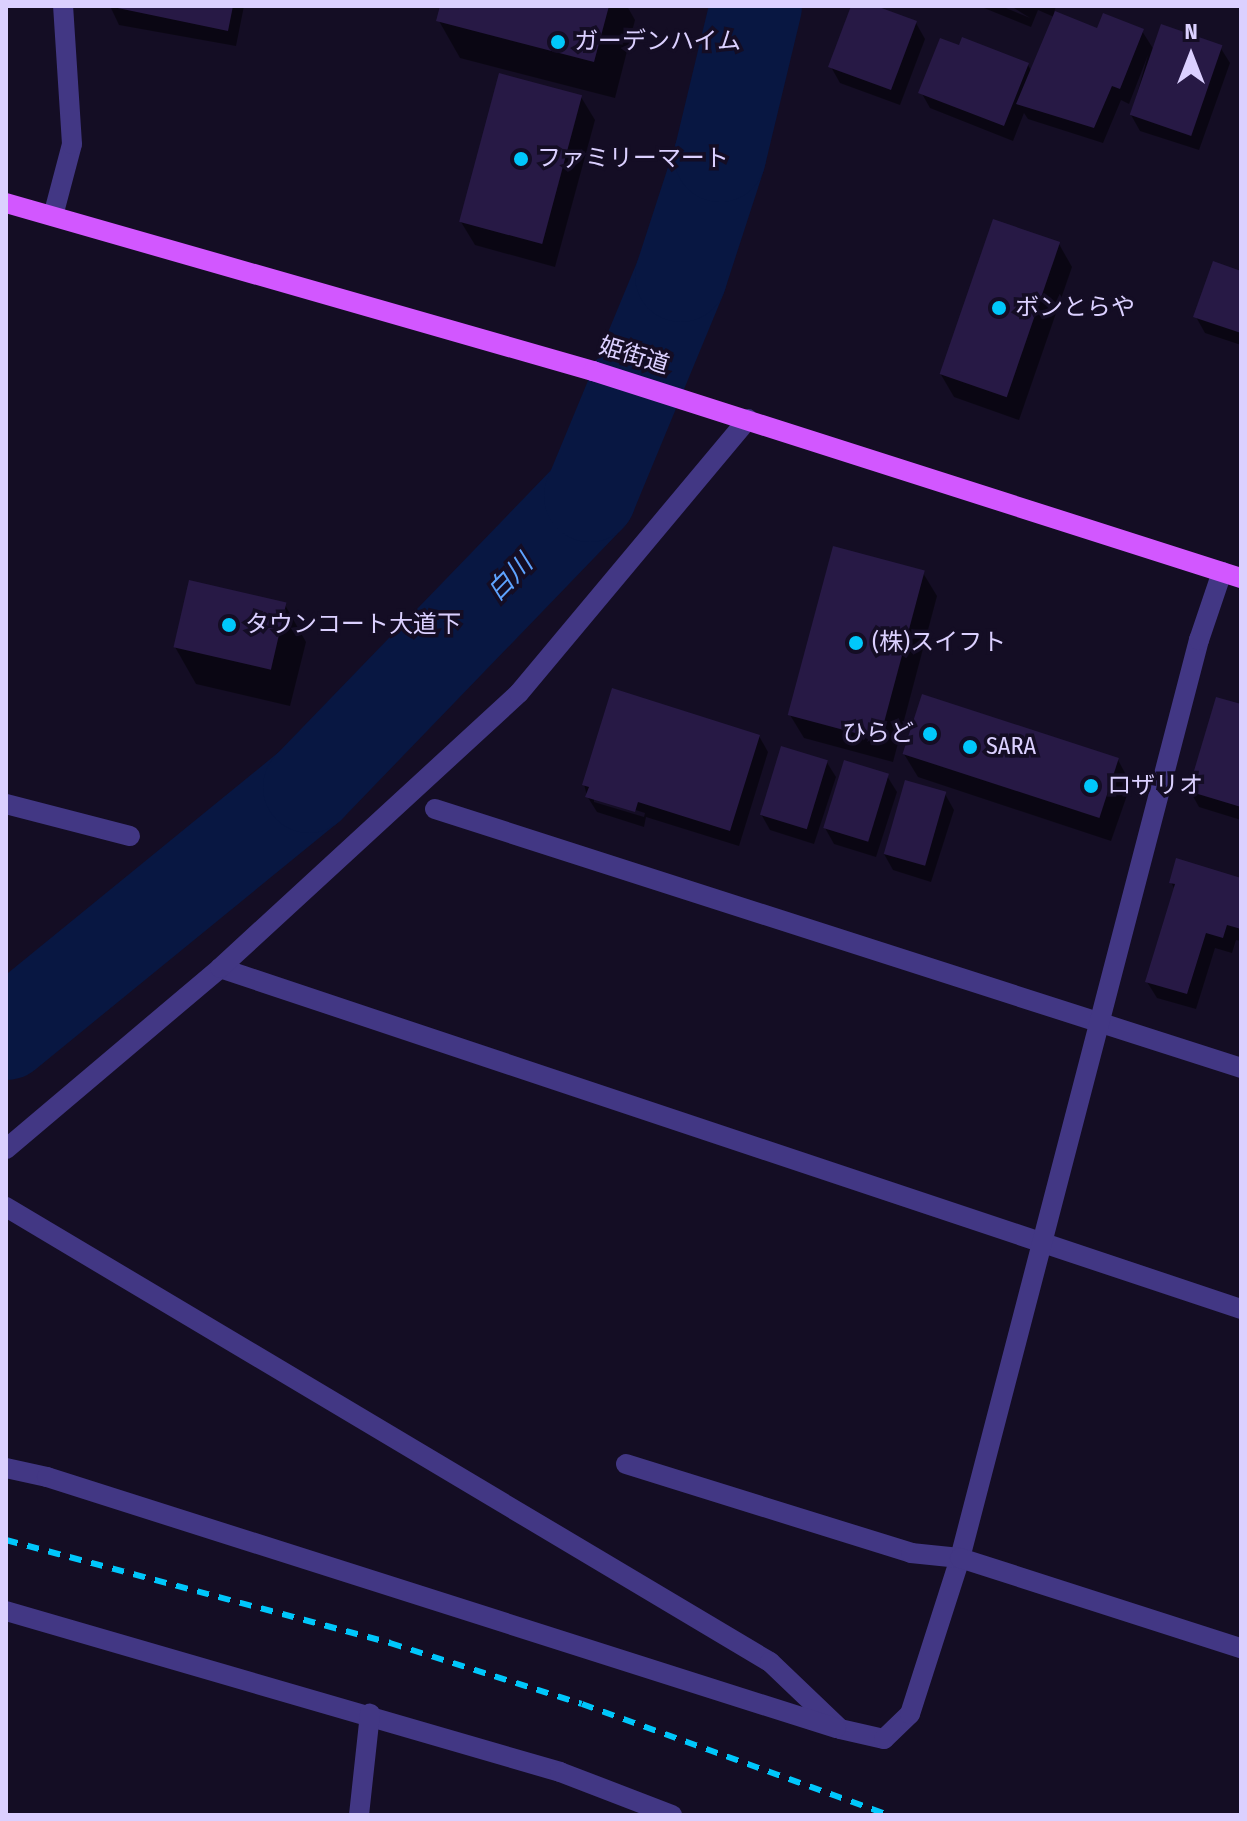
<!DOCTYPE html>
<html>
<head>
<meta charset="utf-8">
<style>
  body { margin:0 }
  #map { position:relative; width:1247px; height:1821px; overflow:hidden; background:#140d24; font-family:"Fira Sans Condensed","Noto Sans JP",sans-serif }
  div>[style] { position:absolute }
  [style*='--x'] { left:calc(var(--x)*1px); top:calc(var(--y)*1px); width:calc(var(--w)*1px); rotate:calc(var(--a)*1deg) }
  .shadow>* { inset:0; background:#0007 }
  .river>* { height:92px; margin:-46px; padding:0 46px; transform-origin:46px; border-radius:46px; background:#081742 }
  .building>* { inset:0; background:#271945; transform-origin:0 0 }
  .street>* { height:20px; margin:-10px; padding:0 10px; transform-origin:10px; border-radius:10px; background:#423784 }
  .primary>* { height:20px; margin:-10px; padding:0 10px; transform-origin:10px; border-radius:10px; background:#d257ff }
  .rail>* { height:6px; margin-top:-3px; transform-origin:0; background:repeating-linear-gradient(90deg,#00c7fb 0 12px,transparent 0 22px) }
  .dots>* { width:22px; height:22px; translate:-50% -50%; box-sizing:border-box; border:4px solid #140d24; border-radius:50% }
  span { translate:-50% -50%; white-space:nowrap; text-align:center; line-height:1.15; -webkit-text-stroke:7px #140d24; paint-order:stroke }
  .poi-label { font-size:24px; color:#dbd0ff }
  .left { translate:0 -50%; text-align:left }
  .right { translate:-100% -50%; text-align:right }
  .street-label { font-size:24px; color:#dbd0ff }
  .water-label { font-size:26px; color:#5ea3ff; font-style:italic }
  .frame { position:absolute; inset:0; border:8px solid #dbd0ff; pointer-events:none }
  .north { position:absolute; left:1151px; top:16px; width:80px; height:80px; -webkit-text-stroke:6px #140d24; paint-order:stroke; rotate:0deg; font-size:22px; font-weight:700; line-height:32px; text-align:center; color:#dbd0ff }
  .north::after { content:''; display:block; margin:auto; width:28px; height:36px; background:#dbd0ff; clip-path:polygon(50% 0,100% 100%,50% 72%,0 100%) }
</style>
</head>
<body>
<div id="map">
  <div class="shadow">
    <i style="clip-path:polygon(110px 6px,244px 6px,236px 46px,119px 25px)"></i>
    <i style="clip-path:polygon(443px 6px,627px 6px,635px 20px,615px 98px,460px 58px,439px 21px)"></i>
    <i style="clip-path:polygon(853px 6px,870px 6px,916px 23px,925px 39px,900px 105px,840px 83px,831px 67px)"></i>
    <i style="clip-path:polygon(979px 6px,1001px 6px,1030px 18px,1011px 6px,1056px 6px,1054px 13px,1098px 31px,1142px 31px,1154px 50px,1220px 47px,1230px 63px,1199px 150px,1140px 131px,1131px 115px,1148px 55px,1129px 104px,1121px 100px,1103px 143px,1028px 119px,1024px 113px,1013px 141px,930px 108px,921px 92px,1028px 65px,1032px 72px,1054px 17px,1038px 10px,1031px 27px)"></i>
    <i style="clip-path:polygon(581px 97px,595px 120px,555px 267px,475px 245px,461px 222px)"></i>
    <i style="clip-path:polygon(1059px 244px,1072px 267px,1019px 420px,954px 397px,940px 373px)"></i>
    <i style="clip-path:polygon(1241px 273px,1241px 345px,1205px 333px,1196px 317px)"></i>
    <i style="clip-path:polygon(923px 573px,937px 596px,893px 762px,804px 738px,790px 715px)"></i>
    <i style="clip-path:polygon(285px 605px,306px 642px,290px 706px,196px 684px,175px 647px)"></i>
    <i style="clip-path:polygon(1241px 706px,1241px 820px,1199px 807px,1190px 791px)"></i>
    <i style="clip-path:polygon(evenodd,759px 736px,768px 752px,739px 846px,646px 817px,644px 827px,597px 812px,587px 796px,584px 784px,759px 736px,594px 797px,645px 813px,644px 817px,594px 802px,594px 797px)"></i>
    <i style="clip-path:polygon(904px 754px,1118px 760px,1131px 784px,1111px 841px,918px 777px)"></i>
    <i style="clip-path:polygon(826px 761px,836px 777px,814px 844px,770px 830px,761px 814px)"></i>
    <i style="clip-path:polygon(887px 776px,897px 792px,876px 857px,834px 844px,825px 828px)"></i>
    <i style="clip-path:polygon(945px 794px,954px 810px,931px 882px,893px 870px,884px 854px)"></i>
    <i style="clip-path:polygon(1241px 880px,1241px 941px,1236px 940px,1232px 953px,1215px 948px,1196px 1009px,1157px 998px,1147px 982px,1175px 890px,1171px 882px)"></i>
  </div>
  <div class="river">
    <i style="--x:6;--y:1034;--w:391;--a:-39.2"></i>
    <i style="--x:309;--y:787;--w:405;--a:-46"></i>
    <i style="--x:590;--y:496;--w:238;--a:-67.5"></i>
    <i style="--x:681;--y:276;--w:126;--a:-72"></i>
    <i style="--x:720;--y:156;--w:154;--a:-76.5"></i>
  </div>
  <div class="building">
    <i style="clip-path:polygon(108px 6px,233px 6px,228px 31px)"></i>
    <i style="clip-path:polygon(440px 6px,609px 6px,594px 62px,436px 21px)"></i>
    <i style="clip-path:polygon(851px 6px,876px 6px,917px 21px,891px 90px,828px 67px)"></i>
    <i style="clip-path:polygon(1055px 11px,1097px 28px,1103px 13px,1144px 29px,1120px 89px,1112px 86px,1094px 128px,1016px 104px)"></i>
    <i style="left:1161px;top:24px;width:65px;height:96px;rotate:19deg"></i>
    <i style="clip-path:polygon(962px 37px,1029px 63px,1004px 126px,918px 93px,940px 38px,959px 45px)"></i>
    <i style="left:499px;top:73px;width:86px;height:154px;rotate:15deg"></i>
    <i style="left:993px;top:219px;width:71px;height:164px;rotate:19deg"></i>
    <i style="clip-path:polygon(1213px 261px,1241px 271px,1241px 333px,1193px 317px)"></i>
    <i style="left:833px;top:546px;width:95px;height:175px;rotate:15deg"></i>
    <i style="left:189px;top:580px;width:100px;height:69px;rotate:13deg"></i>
    <i style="clip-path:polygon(612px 688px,760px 735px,730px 831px,638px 802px,635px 812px,585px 797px,589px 787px,582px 785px)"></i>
    <i style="left:922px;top:694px;width:207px;height:63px;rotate:18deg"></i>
    <i style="clip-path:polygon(1216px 697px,1241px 704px,1241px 807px,1188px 791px)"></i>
    <i style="left:781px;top:746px;width:49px;height:72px;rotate:17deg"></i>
    <i style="left:844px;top:760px;width:47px;height:71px;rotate:17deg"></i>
    <i style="left:905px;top:780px;width:43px;height:77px;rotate:16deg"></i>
    <i style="clip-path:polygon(1176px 858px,1241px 878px,1241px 929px,1227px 925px,1223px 938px,1206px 933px,1187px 994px,1145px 982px,1175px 884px,1169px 883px)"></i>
  </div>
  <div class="street">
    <i style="--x:53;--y:216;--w:74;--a:-75.2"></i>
    <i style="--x:72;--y:144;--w:138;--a:-93.7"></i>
    <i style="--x:6;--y:804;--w:128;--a:14.5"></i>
    <i style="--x:435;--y:809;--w:847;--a:17.81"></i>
    <i style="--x:220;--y:968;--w:1076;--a:18.47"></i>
    <i style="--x:6;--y:1149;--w:280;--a:-40.2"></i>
    <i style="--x:220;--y:968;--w:406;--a:-42.6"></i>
    <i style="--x:519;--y:693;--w:357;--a:-50.1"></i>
    <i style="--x:6;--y:1207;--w:889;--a:30.78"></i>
    <i style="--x:770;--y:1662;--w:97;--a:43.7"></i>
    <i style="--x:840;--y:1729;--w:45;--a:12.8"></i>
    <i style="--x:884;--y:1739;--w:36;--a:-44"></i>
    <i style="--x:910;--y:1714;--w:164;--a:-72.2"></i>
    <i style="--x:960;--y:1558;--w:949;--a:-75.41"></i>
    <i style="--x:1199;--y:640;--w:72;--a:-71.3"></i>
    <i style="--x:626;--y:1464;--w:299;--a:17.3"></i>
    <i style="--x:911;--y:1553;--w:49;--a:5.8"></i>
    <i style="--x:960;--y:1558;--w:295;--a:17.8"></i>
    <i style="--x:6;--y:1468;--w:42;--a:12.4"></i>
    <i style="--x:47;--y:1477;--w:828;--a:17.65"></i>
    <i style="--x:6;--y:1611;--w:577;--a:16.2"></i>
    <i style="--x:560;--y:1772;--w:120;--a:21"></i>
    <i style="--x:359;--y:1815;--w:102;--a:-83.8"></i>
  </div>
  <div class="primary">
    <i style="--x:6;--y:203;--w:611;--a:15.97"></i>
    <i style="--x:593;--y:371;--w:680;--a:17.72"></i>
  </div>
  <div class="rail">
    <i style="--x:6;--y:1540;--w:398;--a:15"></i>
    <i style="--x:390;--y:1643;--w:201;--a:17.6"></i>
    <i style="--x:582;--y:1704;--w:326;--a:19.9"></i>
  </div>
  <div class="dots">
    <i style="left:558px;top:42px;background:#00c7fb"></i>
    <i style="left:521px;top:159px;background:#00c7fb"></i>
    <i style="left:999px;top:308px;background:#00c7fb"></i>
    <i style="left:229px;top:625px;background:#00c7fb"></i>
    <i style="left:856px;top:643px;background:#00c7fb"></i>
    <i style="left:930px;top:734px;background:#00c7fb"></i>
    <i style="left:970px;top:747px;background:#00c7fb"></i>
    <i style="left:1091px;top:786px;background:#00c7fb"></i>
  </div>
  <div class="poi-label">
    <span class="left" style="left:574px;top:42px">ガーデンハイム</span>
    <span class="left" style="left:537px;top:159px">ファミリーマート</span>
    <span class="left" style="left:1015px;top:308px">ボンとらや</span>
    <span class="left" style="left:245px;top:625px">タウンコート大道下</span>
    <span class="left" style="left:872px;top:643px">(株)スイフト</span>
    <span class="right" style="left:914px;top:734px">ひらど</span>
    <span class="left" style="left:986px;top:747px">SARA</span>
    <span class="left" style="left:1107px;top:786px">ロザリオ</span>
  </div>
  <div class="street-label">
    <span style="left:634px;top:356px;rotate:17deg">姫街道</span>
  </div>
  <div class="water-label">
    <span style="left:510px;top:578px;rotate:-46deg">白川</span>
  </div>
  <div class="frame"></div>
  <div class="north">N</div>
</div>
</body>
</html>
